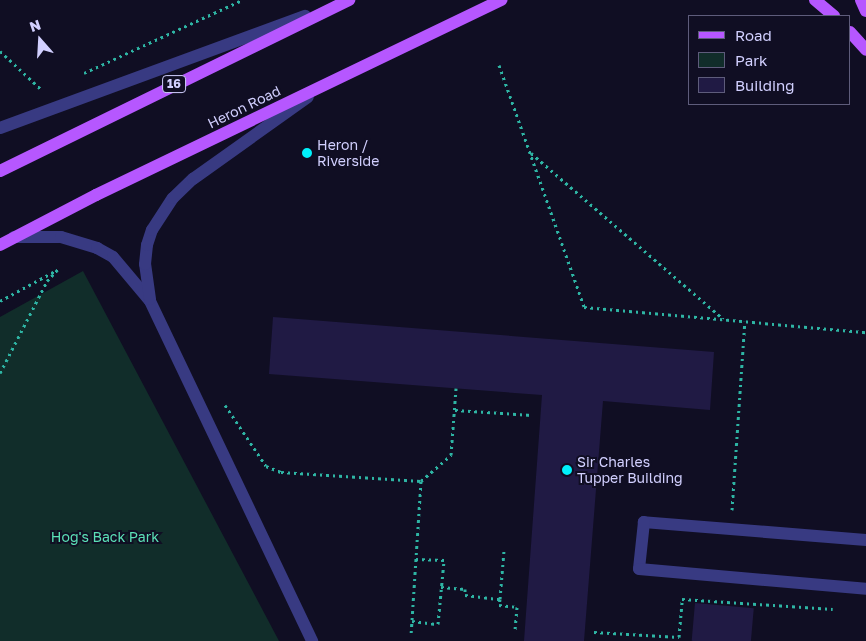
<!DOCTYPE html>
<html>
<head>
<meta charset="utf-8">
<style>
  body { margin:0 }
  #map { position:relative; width:866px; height:641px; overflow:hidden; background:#100e23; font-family:"Golos Text",sans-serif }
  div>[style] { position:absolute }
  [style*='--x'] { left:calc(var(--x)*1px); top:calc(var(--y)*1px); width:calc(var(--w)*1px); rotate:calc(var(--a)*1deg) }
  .green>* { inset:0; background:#112d2a }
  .building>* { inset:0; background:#201a44; transform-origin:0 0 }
  .path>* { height:3px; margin-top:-1.5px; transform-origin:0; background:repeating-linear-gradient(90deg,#2eb5a4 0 2.5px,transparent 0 6.5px) }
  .service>* { height:12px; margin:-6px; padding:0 6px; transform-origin:6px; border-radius:6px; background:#383a82 }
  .primary>* { height:12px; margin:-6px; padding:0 6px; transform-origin:6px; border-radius:6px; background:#b657ff }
  .dots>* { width:14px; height:14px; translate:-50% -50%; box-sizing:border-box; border:2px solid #100e23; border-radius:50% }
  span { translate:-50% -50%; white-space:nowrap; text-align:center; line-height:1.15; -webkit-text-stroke:4px #100e23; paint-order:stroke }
  .shield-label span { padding:1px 4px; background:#100e23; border:1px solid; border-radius:4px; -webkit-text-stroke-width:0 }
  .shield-label { font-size:12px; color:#d2d0ff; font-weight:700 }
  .street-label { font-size:14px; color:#d2d0ff }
  .poi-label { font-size:14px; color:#d2d0ff }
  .left { translate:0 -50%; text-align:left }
  .park-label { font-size:14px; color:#5be0b6 }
  .legend { position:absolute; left:688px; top:15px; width:162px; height:90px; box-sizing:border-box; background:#100e23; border:1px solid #5e5c7b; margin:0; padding:6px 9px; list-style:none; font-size:15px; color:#d2d0ff }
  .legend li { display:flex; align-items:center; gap:10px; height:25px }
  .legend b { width:25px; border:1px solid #5e5c7b }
  .north { position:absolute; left:15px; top:15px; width:50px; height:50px; -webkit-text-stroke:4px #100e23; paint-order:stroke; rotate:341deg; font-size:14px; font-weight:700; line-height:20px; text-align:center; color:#d2d0ff }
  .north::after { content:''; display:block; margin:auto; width:18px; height:22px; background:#d2d0ff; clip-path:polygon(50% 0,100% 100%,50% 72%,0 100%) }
</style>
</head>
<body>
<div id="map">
  <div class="green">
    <i style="clip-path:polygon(83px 271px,279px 641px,0 641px,0 317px)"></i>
  </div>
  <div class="building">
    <i style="clip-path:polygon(273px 317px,714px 352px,710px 410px,603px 401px,584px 641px,524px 641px,542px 395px,269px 374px)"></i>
    <i style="left:695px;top:603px;width:59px;height:38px;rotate:5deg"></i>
  </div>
  <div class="path">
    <i style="--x:0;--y:51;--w:57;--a:42.9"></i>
    <i style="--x:499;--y:65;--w:256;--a:70.6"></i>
    <i style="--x:584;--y:307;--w:283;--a:5.1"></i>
    <i style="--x:84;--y:73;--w:174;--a:-24.8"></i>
    <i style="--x:531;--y:153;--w:254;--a:40.8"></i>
    <i style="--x:0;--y:301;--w:63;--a:-28.6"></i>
    <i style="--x:0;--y:373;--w:103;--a:-62.9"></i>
    <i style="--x:47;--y:281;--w:16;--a:-47"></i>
    <i style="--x:225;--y:405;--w:73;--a:56.1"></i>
    <i style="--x:266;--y:466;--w:16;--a:22"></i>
    <i style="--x:281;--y:472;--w:140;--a:3.7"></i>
    <i style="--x:421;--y:481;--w:155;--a:93.7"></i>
    <i style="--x:455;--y:410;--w:77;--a:3.7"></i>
    <i style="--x:421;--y:481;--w:40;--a:-41"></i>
    <i style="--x:451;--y:455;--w:67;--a:-85.7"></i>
    <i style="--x:732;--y:510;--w:189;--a:-86.1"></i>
    <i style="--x:441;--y:587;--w:24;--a:5"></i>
    <i style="--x:465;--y:589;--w:6;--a:90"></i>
    <i style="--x:465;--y:595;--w:35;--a:7"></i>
    <i style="--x:500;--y:599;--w:49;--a:-85.3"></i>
    <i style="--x:500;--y:599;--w:6;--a:99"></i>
    <i style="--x:499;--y:605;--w:18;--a:6"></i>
    <i style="--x:517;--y:607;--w:24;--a:95"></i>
    <i style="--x:412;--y:621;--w:26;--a:7"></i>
    <i style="--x:438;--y:624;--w:64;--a:-84.6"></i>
    <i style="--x:444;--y:560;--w:28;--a:-178"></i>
    <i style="--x:594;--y:632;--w:85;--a:3.4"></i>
    <i style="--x:679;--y:637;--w:38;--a:-85"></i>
    <i style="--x:682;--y:599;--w:151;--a:3.8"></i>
  </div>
  <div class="service">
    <i style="--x:0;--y:128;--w:325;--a:-20.2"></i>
    <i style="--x:14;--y:237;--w:47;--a:0"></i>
    <i style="--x:61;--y:237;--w:38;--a:17"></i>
    <i style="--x:97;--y:248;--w:18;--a:29"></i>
    <i style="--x:113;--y:257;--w:57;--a:49.9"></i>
    <i style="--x:150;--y:301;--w:377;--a:64.5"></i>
    <i style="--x:150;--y:299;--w:35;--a:-98"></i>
    <i style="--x:145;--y:264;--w:19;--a:-84"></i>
    <i style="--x:147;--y:245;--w:16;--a:-72"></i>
    <i style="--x:152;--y:230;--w:38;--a:-57"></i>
    <i style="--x:173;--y:198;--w:28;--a:-44"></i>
    <i style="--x:193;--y:179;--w:141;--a:-35.5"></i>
    <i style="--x:866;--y:540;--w:223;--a:-175.4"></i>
    <i style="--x:644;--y:522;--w:47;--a:96.1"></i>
    <i style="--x:639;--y:569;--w:228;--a:5"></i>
  </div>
  <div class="primary">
    <i style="--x:815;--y:0;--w:25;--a:40"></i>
    <i style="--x:861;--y:0;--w:12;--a:66"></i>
    <i style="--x:850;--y:32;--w:24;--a:48"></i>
    <i style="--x:0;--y:171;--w:389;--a:-26.1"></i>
    <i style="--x:0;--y:245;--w:108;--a:-27.5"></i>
    <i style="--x:96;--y:195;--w:450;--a:-25.7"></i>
  </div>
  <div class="dots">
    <i style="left:307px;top:153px;background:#00f1fb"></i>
    <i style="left:567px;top:470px;background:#00f1fb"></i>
  </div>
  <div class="shield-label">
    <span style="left:174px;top:84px">16</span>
  </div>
  <div class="street-label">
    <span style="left:244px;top:107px;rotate:-26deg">Heron Road</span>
  </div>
  <div class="poi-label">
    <span class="left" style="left:317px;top:153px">Heron /<br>Riverside</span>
    <span class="left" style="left:577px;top:470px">Sir Charles<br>Tupper Building</span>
  </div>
  <div class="park-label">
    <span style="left:105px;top:537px">Hog's Back Park</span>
  </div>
  <ul class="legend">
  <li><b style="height:6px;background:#b657ff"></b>Road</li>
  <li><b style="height:14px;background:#112d2a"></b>Park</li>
  <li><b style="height:14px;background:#201a44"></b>Building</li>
  </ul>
  <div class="north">N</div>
</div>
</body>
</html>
